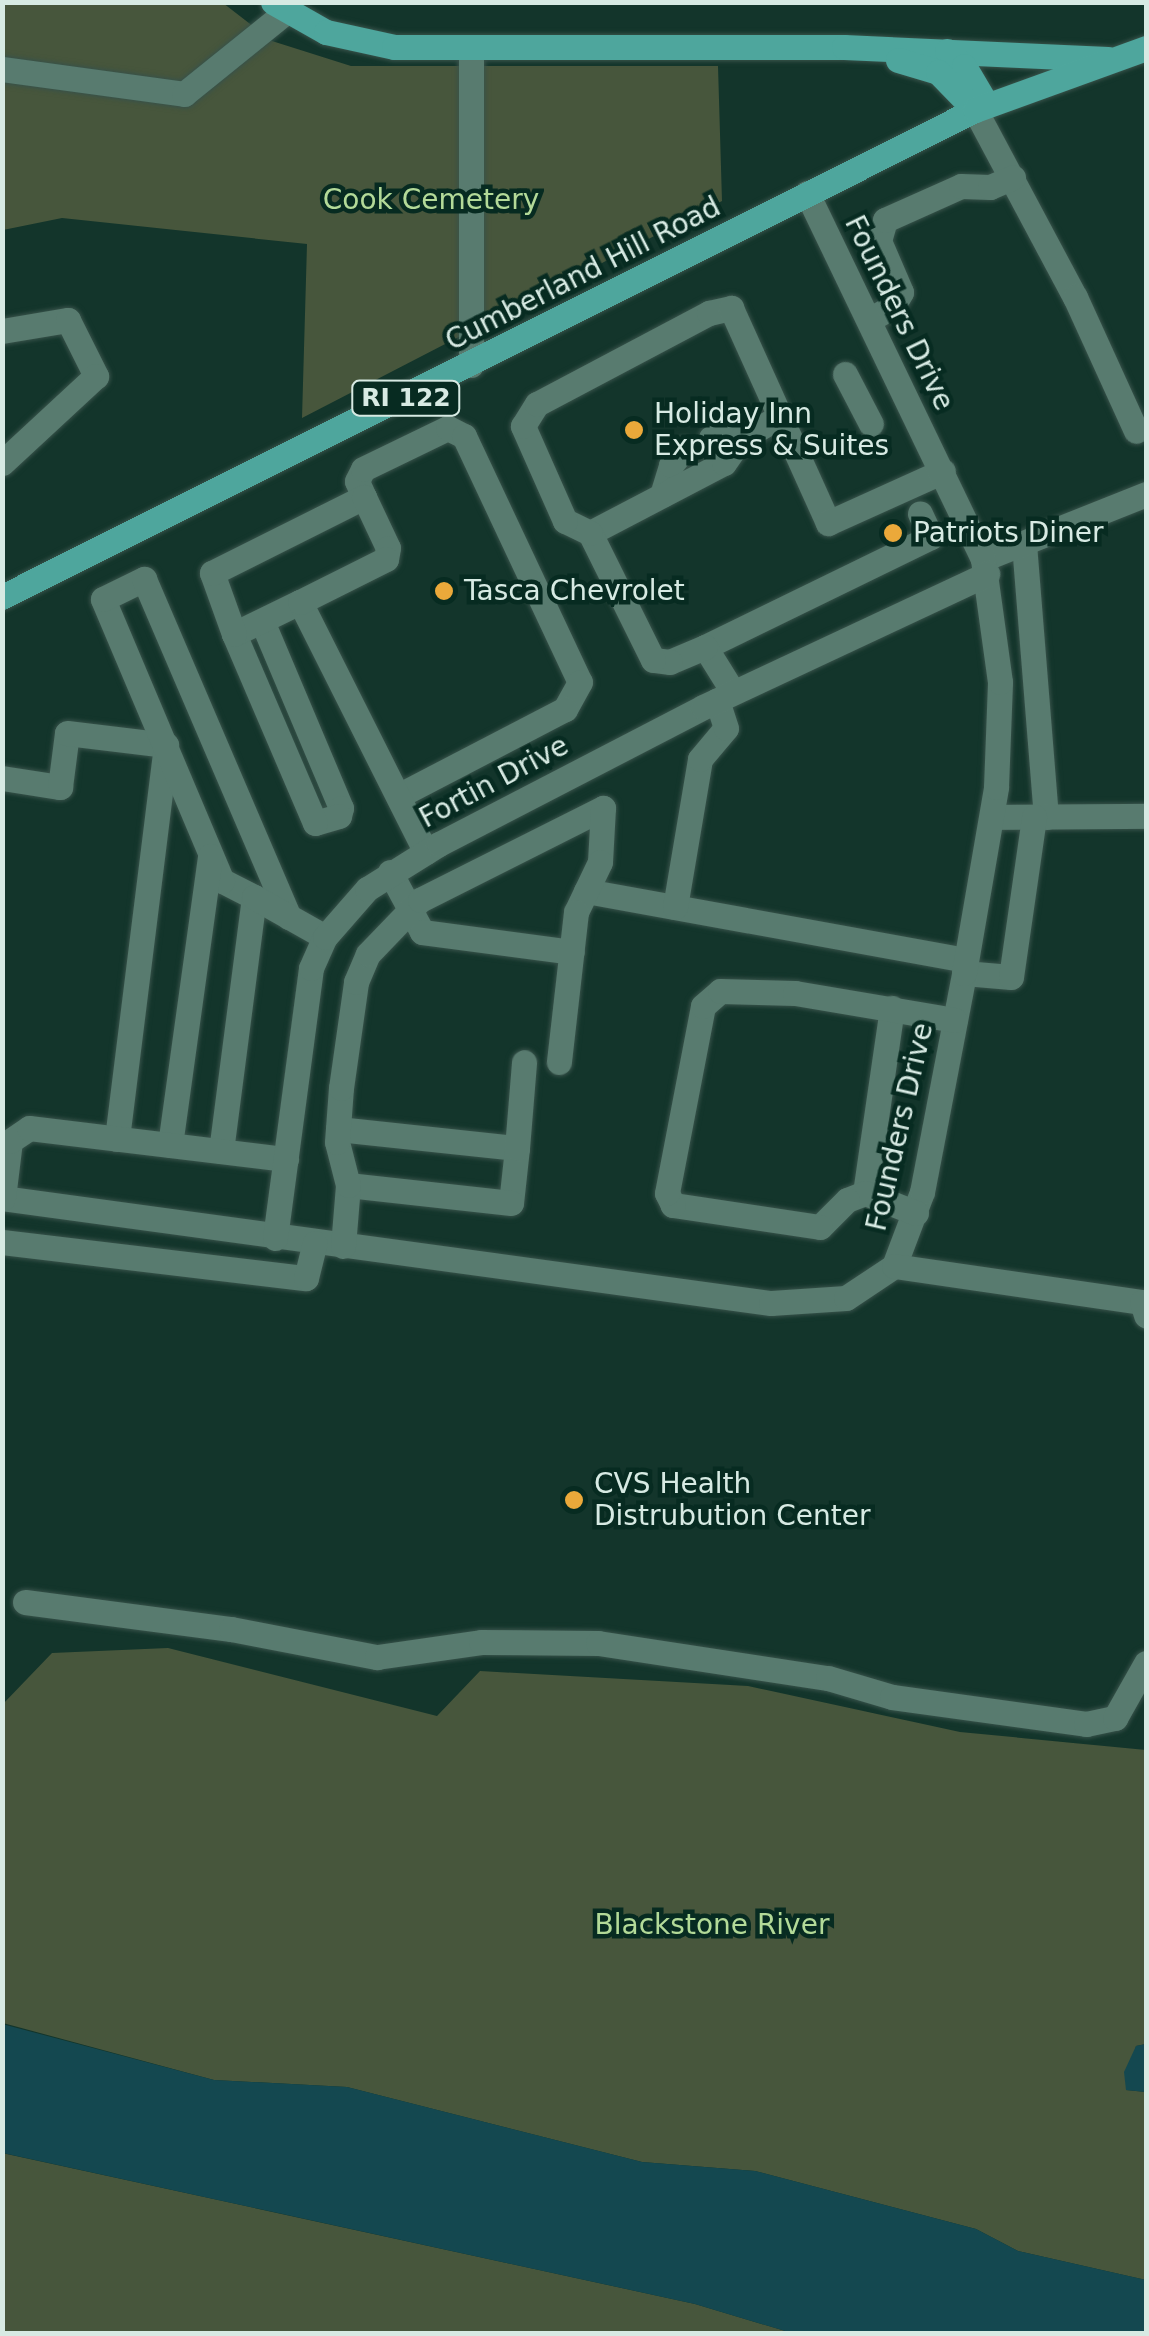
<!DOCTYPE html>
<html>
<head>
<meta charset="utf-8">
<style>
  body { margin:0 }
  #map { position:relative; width:1149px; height:2336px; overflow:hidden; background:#13352b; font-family:"DejaVu Sans",sans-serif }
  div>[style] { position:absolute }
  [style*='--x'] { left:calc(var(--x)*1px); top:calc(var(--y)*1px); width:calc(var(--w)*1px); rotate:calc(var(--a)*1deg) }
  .green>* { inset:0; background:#47563c }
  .water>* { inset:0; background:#144850 }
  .roads { filter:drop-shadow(0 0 2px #38524a) drop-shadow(0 0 2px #38524a) }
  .minor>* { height:25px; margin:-12.5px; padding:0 12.5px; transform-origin:12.5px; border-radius:12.5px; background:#587b6f }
  .major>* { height:25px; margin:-12.5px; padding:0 12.5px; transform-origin:12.5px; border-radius:12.5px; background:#4ea69d }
  .dots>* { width:28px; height:28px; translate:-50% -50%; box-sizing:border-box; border:5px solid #072b21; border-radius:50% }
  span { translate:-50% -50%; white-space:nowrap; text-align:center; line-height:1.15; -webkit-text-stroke:9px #072b21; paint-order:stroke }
  .shield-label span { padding:2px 8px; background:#072b21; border:2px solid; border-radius:8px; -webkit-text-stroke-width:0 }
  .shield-label { font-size:25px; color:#d7eae3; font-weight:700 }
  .park-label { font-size:28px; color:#b3da98 }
  .street-label { font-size:28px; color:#d7eae3 }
  .poi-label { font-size:28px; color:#d7eae3 }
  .left { translate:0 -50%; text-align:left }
  .frame { position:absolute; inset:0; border:5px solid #d7eae3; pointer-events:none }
</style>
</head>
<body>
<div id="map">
  <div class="green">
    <i style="clip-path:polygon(2px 3px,223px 3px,272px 41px,351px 66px,718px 66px,722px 201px,302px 418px,307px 244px,62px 218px,3px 230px)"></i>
    <i style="clip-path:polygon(168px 1648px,437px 1716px,480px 1671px,748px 1686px,960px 1732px,1146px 1750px,1146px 2044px,1136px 2046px,1126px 2090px,1146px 2092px,1146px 2280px,1018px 2251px,976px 2229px,755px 2171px,642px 2162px,347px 2087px,214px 2080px,3px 2023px,2px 1705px,52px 1653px)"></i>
    <i style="clip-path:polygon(2px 2153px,695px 2304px,792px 2333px,3px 2333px)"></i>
  </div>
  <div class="water">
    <i style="clip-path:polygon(2px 2024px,214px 2080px,347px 2087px,642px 2162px,755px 2171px,976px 2229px,1018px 2251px,1146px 2280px,1146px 2333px,792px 2333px,695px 2304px,3px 2153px)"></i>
    <i style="clip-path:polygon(1146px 2044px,1146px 2092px,1126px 2090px,1124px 2072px,1136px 2046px)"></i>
  </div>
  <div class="roads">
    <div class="minor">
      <i style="--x:2;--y:69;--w:184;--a:7.8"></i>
      <i style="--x:184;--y:94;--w:132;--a:-38.9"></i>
      <i style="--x:975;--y:110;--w:212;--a:61.9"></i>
      <i style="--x:1075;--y:297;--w:147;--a:65.5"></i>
      <i style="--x:869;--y:320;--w:28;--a:-30"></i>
      <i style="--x:893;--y:306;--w:16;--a:-60"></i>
      <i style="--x:901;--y:292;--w:56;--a:-113.3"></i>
      <i style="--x:879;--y:241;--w:22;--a:-74"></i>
      <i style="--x:885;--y:220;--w:83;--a:-24.1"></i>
      <i style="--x:961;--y:186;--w:29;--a:2"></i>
      <i style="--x:990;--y:187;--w:25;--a:-23"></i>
      <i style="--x:2;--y:331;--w:67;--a:-9.5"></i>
      <i style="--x:68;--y:320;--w:63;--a:63.4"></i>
      <i style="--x:96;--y:376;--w:128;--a:137.2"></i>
      <i style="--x:471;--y:365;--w:317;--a:-90"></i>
      <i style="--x:845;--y:374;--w:56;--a:62.5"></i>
      <i style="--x:711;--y:438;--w:30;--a:2"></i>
      <i style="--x:662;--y:495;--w:31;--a:-73"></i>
      <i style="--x:671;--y:465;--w:21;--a:-51"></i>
      <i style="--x:364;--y:497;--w:17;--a:-114"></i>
      <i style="--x:357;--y:481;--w:13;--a:-63"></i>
      <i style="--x:363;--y:469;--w:94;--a:-25.8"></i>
      <i style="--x:448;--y:428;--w:18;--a:27"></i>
      <i style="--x:464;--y:436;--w:272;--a:64.8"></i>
      <i style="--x:580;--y:682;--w:31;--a:119"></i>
      <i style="--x:565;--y:709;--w:188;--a:152.5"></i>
      <i style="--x:590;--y:533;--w:151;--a:-27.6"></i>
      <i style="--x:724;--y:463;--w:29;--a:-55"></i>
      <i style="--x:741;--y:439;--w:45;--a:-30.5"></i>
      <i style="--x:1024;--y:544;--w:274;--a:85.4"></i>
      <i style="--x:983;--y:559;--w:175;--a:-21.7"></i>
      <i style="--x:262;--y:621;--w:203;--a:67.1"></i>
      <i style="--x:341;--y:808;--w:8;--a:104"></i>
      <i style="--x:339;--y:816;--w:25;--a:164"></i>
      <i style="--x:315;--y:823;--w:206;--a:-113.2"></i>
      <i style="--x:234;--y:634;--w:73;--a:-25.9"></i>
      <i style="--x:300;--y:602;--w:280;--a:63.3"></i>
      <i style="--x:234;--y:634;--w:65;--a:-109.8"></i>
      <i style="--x:212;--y:573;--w:170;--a:-26.6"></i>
      <i style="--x:364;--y:497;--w:56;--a:64.8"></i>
      <i style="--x:388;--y:548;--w:11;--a:100"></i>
      <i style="--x:386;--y:559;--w:96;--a:153.4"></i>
      <i style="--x:705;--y:647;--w:251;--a:-26"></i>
      <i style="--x:931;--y:537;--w:26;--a:-115"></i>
      <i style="--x:733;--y:692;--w:53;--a:-121.9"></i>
      <i style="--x:705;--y:647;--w:38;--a:157"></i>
      <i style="--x:670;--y:662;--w:17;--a:-173"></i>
      <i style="--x:653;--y:660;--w:142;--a:-116.4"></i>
      <i style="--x:590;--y:533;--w:28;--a:-154"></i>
      <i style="--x:565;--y:521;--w:104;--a:-113.9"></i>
      <i style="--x:523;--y:426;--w:26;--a:-58"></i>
      <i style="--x:537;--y:404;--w:195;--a:-27.9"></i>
      <i style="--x:709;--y:313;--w:23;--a:-13"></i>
      <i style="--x:731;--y:308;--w:236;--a:65.7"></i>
      <i style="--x:828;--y:523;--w:126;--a:-24.3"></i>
      <i style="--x:2;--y:778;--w:59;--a:8.8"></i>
      <i style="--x:60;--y:787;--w:54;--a:-82.6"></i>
      <i style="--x:67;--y:733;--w:100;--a:6.9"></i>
      <i style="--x:166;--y:745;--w:397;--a:97.1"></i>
      <i style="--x:992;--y:817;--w:154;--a:-0.4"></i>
      <i style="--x:390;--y:872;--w:68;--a:61.9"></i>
      <i style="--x:422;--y:932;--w:151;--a:7.6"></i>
      <i style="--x:586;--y:891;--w:386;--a:10.3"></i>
      <i style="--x:254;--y:897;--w:36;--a:-153"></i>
      <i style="--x:222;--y:881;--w:306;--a:-112.9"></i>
      <i style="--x:103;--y:599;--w:46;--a:-26"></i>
      <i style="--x:144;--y:579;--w:368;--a:66.8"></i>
      <i style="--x:675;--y:907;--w:150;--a:-80.4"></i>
      <i style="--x:700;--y:759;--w:40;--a:-50"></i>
      <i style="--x:726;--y:728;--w:29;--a:-108"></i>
      <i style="--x:964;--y:973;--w:47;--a:4.9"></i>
      <i style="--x:1011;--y:977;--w:162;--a:-81.8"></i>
      <i style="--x:338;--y:1129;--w:180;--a:6.1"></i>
      <i style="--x:517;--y:1148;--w:55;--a:96.2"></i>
      <i style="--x:511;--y:1203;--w:164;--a:-173.7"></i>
      <i style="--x:170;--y:1145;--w:292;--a:-82.1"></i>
      <i style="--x:517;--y:1148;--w:86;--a:-85.3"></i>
      <i style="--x:221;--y:1151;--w:256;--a:-82.6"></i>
      <i style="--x:254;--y:897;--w:81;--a:29.4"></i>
      <i style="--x:865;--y:1193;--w:187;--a:-81.7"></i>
      <i style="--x:2;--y:1198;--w:776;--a:7.78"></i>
      <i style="--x:771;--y:1303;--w:75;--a:-3.8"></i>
      <i style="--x:846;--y:1298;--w:58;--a:-33.7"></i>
      <i style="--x:894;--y:1266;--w:79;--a:-69.3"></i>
      <i style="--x:922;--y:1192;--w:223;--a:-79.1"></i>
      <i style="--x:964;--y:973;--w:189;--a:-80.2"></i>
      <i style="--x:996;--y:787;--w:105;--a:-87.8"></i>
      <i style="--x:1000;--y:682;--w:124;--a:-97.9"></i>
      <i style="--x:983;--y:559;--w:406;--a:-115.7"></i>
      <i style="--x:3;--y:1198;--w:57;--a:-83"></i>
      <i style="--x:10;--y:1141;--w:23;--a:-34"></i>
      <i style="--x:29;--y:1128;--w:259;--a:6.9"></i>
      <i style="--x:916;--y:1213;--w:55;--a:-158.6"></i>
      <i style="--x:865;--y:1193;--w:19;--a:159"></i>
      <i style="--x:847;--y:1200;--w:38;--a:135"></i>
      <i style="--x:820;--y:1227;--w:149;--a:-171.5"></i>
      <i style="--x:673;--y:1205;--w:13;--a:-117"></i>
      <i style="--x:667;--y:1193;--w:190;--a:-79.1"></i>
      <i style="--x:703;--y:1006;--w:23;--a:-41"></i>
      <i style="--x:720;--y:991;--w:75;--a:1.5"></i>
      <i style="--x:795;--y:993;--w:162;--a:9.6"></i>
      <i style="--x:275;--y:1238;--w:272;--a:-82.4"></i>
      <i style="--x:311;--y:968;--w:34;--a:-66"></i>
      <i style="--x:325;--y:937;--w:64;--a:-48.8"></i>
      <i style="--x:367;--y:889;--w:85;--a:-32"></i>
      <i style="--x:439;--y:844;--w:297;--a:-27.4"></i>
      <i style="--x:703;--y:707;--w:314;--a:-25.1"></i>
      <i style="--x:2;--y:1242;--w:306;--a:6.8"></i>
      <i style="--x:306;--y:1278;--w:36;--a:-76"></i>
      <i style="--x:343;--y:1246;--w:61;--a:-85.3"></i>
      <i style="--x:348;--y:1185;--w:44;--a:-104.3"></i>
      <i style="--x:337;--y:1142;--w:54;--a:-85.8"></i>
      <i style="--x:341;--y:1088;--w:107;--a:-81.9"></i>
      <i style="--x:356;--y:982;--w:30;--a:-67"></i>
      <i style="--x:368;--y:954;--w:75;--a:-46.1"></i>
      <i style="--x:420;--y:900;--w:205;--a:-26.7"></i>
      <i style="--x:603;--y:808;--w:54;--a:93.2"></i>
      <i style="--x:600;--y:862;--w:55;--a:115.6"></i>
      <i style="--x:576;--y:912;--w:151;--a:96.5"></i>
      <i style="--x:894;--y:1266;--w:251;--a:8.3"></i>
      <i style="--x:1142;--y:1302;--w:14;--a:73"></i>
      <i style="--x:25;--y:1602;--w:208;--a:7.5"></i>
      <i style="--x:231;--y:1629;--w:149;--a:10.9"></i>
      <i style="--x:377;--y:1657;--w:105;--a:-8.2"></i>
      <i style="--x:481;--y:1642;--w:117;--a:0.5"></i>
      <i style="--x:598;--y:1643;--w:233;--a:8.7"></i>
      <i style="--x:828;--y:1678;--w:67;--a:16.5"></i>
      <i style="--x:892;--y:1697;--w:196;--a:7.9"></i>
      <i style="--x:1086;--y:1724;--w:30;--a:-12"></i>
      <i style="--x:1115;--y:1718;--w:63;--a:-60.6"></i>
    </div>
    <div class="major">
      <i style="--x:273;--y:2;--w:61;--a:29.5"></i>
      <i style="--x:326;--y:32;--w:70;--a:12.4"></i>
      <i style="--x:394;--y:47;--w:450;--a:0"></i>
      <i style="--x:844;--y:47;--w:264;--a:2.6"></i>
      <i style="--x:947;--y:51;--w:23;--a:41"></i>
      <i style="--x:964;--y:66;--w:45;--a:59.5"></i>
      <i style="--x:898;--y:60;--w:42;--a:16.7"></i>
      <i style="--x:938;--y:72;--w:53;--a:45.8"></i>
      <i style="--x:2;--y:597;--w:1088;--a:-26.59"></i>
      <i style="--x:975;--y:110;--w:182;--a:-19.9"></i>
    </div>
  </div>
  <div class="dots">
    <i style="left:634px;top:430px;background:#eba93a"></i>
    <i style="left:893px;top:533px;background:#eba93a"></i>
    <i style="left:444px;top:591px;background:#eba93a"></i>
    <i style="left:574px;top:1500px;background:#eba93a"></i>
  </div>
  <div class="shield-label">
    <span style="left:406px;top:398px">RI 122</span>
  </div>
  <div class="park-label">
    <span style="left:431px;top:200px">Cook Cemetery</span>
    <span style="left:712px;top:1925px">Blackstone River</span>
  </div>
  <div class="street-label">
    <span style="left:583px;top:274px;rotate:-27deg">Cumberland Hill Road</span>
    <span style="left:899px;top:313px;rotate:64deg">Founders Drive</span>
    <span style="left:494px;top:782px;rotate:-28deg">Fortin Drive</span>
    <span style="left:900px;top:1127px;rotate:-77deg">Founders Drive</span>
  </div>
  <div class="poi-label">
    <span class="left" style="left:654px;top:430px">Holiday Inn<br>Express &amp; Suites</span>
    <span class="left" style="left:913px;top:533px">Patriots Diner</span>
    <span class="left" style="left:464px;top:591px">Tasca Chevrolet</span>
    <span class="left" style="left:594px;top:1500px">CVS Health<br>Distrubution Center</span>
  </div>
  <div class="frame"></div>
</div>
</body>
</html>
